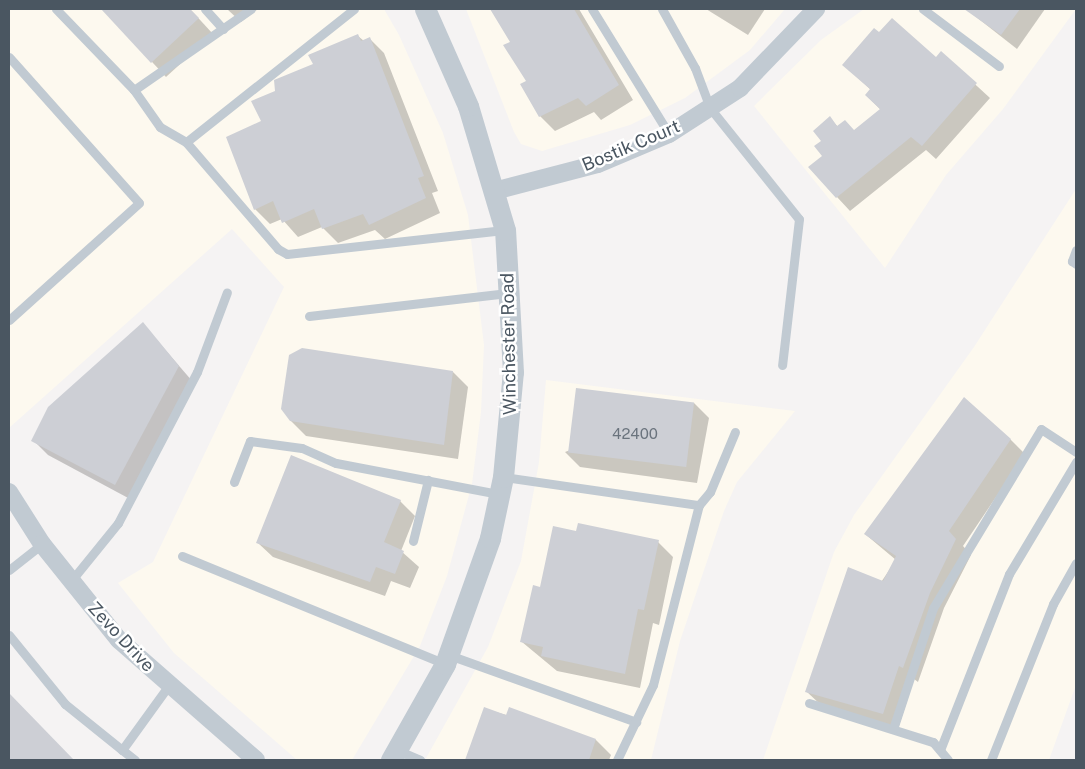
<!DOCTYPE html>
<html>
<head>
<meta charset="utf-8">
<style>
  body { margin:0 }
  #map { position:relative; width:1085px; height:769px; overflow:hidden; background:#f5f3f3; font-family:"Public Sans",sans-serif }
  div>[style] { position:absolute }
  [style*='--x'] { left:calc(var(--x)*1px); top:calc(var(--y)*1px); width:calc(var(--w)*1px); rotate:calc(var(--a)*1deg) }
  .commercial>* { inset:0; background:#fdf9ef }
  .shadow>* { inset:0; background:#0003 }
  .building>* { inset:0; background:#cdcfd5; transform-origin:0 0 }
  .service>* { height:9px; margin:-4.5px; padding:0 4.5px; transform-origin:4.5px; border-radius:4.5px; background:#c1cad2 }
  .minor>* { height:18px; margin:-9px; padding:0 9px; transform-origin:9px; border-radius:9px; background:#c1cad2 }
  .tertiary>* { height:21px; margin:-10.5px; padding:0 10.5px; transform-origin:10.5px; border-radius:10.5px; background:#c1cad2 }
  span { translate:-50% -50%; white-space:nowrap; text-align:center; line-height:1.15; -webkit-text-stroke:5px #fff; paint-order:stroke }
  .number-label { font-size:15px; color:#6b747e }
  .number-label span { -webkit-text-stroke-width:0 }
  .street-label { font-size:18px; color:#4a5661 }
  .frame { position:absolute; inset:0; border:10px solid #4a5661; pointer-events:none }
</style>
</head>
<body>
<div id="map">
  <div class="commercial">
    <i style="clip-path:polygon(9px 9px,384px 9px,399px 35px,443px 133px,468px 215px,484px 345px,481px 412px,472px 484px,447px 576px,420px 646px,352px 760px,297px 760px,174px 653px,118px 583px,153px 562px,284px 287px,232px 229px,9px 428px)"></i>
    <i style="clip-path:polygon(466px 9px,785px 9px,750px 50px,685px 98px,630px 125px,542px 151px,521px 144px,514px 132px)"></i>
    <i style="clip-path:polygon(864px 9px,1076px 9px,1003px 109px,946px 175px,885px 268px,754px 106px,821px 40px)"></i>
    <i style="clip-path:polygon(1076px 189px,1076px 685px,1049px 760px,763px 760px,834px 552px,854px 515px,974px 347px)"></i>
    <i style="clip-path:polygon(546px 380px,795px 411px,737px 482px,724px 511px,680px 641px,651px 760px,425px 760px,488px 647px,521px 561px,539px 462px)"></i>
  </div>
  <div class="shadow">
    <i style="clip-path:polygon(103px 9px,190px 9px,213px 34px,166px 77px)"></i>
    <i style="clip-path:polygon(227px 9px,258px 9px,241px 22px)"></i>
    <i style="clip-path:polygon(492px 9px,579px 9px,633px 100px,601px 120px,594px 112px,555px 131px,540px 116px,512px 42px)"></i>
    <i style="clip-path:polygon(706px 9px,765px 9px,748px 35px)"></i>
    <i style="clip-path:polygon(966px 9px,1045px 9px,1017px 49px)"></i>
    <i style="clip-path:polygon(358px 36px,364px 41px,369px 38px,384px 53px,438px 191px,432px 193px,440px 213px,385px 239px,375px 230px,338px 243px,322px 227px,298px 237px,282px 219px,270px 224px,255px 209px,263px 122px,276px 91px)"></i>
    <i style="clip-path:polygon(941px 53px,990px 98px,936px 159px,926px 150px,850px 211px,837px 197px,823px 141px,830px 118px,838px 127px,855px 131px,881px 110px,866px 95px,871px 90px,844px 65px,936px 59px)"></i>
    <i style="clip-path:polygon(143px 324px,193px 382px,130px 499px,48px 455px,33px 440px)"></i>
    <i style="clip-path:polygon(453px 372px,468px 387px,458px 459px,306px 436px,290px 420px)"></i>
    <i style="clip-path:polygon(694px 403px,709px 418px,697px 483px,580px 467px,565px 452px)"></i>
    <i style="clip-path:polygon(1010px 439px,1025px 454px,963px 546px,971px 555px,944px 608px,918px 682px,914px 679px,898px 729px,822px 706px,807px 692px,896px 560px,865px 534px)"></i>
    <i style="clip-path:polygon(400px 501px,415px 516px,401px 551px,419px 567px,410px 588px,391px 581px,385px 596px,273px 557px,258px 543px)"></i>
    <i style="clip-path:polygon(577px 532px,658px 542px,673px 557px,659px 625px,653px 623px,640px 688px,557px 671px,522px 642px,541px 588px)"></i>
    <i style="clip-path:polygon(9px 694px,72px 760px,9px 760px)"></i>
    <i style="clip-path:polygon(485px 709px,596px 740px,611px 755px,609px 760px,466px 760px)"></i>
  </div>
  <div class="building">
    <i style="clip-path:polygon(101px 9px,190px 9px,199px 18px,151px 63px)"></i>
    <i style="clip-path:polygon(490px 9px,574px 9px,619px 85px,586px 106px,578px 98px,539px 117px,520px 84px,526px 81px,503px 45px,510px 42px)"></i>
    <i style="clip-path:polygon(964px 9px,1020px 9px,1001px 35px)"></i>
    <i style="clip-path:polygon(892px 18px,936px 57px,941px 51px,977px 83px,922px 146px,911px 137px,836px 198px,808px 167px,822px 156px,814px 146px,821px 141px,813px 131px,830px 116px,837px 126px,845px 120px,854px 130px,880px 109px,865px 95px,870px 89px,842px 65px,874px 28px,879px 32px)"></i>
    <i style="clip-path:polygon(358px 34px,361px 41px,370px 37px,424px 176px,418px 178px,426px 198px,369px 225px,363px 214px,322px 229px,314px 209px,282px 223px,273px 201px,254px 210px,226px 137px,261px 121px,251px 101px,275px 91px,274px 80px,313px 64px,308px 55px)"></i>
    <i style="clip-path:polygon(143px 322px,179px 366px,115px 485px,31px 441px,48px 407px)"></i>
    <i style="clip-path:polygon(302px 348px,453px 371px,444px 445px,290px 421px,281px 409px,289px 355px)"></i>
    <i style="left:576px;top:388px;width:119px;height:65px;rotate:7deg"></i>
    <i style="clip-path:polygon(964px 397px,1011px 439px,949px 531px,956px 539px,930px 593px,903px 668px,899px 666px,883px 714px,805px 692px,848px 567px,883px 581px,896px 556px,864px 534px)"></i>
    <i style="clip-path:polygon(291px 455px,401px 500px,384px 542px,404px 551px,395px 574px,376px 567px,370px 582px,256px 543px)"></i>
    <i style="clip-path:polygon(578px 523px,659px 540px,644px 610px,638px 609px,625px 674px,541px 656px,543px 647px,520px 642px,533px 585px,540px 587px,553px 526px,576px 531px)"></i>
    <i style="clip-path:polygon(9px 693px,74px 760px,9px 760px)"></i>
    <i style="clip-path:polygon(484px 707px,506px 715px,509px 707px,596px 739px,589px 760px,465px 760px)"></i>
  </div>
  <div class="service">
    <i style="--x:56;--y:9;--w:112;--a:46.1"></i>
    <i style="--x:134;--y:90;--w:142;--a:-34.7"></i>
    <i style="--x:205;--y:9;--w:27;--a:48"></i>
    <i style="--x:354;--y:9;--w:214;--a:141.6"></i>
    <i style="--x:186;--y:142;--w:141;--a:49.3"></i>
    <i style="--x:278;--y:249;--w:10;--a:29"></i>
    <i style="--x:287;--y:254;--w:218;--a:-6.3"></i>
    <i style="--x:592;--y:9;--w:147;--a:58.4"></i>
    <i style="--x:662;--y:9;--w:68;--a:60.8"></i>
    <i style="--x:695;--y:68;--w:43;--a:69.4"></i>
    <i style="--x:710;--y:108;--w:142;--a:51.3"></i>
    <i style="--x:799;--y:219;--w:147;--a:96.6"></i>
    <i style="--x:923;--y:9;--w:95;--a:36.9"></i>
    <i style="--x:9;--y:57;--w:195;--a:48.3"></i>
    <i style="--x:139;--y:203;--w:175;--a:138"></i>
    <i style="--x:134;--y:90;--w:45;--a:54.9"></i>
    <i style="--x:160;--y:127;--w:30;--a:30"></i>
    <i style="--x:1076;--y:250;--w:12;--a:110"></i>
    <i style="--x:1072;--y:261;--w:5;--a:37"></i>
    <i style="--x:309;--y:316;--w:200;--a:-6.6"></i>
    <i style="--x:504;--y:477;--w:197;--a:8.2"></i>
    <i style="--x:234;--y:482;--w:44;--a:-68.7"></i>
    <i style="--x:250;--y:441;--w:52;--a:7.7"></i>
    <i style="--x:302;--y:448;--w:37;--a:24"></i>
    <i style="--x:336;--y:463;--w:166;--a:10.8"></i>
    <i style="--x:413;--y:541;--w:63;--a:-76.2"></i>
    <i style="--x:182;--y:556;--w:284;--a:22.3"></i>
    <i style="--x:9;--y:570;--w:42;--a:-38.2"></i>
    <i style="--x:71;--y:581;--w:75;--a:-51"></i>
    <i style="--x:118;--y:523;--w:170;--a:-62.4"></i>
    <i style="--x:197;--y:372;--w:85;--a:-69.4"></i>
    <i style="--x:9;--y:635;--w:89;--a:50.9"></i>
    <i style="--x:65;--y:704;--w:73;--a:38.9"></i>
    <i style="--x:449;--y:655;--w:199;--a:19.7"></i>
    <i style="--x:809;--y:703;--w:130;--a:17.5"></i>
    <i style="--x:933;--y:742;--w:23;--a:50"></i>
    <i style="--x:893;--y:729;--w:127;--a:-71.7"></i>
    <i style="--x:933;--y:608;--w:209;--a:-58.9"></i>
    <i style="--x:1041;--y:429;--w:42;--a:33.3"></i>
    <i style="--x:940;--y:750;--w:189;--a:-68.6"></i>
    <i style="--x:1009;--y:574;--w:131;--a:-59.1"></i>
    <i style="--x:399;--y:751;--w:23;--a:23"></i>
    <i style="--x:135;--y:760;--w:16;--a:-142"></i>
    <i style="--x:122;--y:750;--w:80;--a:-54.1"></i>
    <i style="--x:617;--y:760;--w:83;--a:-64.4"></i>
    <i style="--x:653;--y:685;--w:186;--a:-75.7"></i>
    <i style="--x:699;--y:505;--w:17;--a:-50"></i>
    <i style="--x:710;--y:492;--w:65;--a:-67.4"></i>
    <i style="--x:991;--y:760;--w:168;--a:-68.3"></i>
    <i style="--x:1053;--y:604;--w:47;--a:-60.7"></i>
  </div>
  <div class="minor">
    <i style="--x:494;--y:191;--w:107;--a:-14.6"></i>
    <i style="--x:598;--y:164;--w:77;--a:-22.9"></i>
    <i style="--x:669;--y:134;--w:85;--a:-32.9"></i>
    <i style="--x:740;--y:88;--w:110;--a:-46.1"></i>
    <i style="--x:9;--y:492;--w:62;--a:57.6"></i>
    <i style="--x:42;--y:544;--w:123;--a:51.3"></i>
    <i style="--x:119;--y:640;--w:182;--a:41.2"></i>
  </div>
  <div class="tertiary">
    <i style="--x:391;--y:760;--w:110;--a:-60.6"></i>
    <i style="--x:445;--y:664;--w:134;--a:-70.3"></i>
    <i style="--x:490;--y:538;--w:62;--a:-78"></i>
    <i style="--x:503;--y:477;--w:105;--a:-84.6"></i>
    <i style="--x:513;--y:372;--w:142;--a:-93.2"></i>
    <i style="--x:505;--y:230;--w:129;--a:-106.6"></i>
    <i style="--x:468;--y:106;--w:106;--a:-113.9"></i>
  </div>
  <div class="number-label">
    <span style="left:635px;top:434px">42400</span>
  </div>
  <div class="street-label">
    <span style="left:631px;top:146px;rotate:-23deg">Bostik Court</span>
    <span style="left:509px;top:344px;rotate:-91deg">Winchester Road</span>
    <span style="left:121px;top:637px;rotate:47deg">Zevo Drive</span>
  </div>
  <div class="frame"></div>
</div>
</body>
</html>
